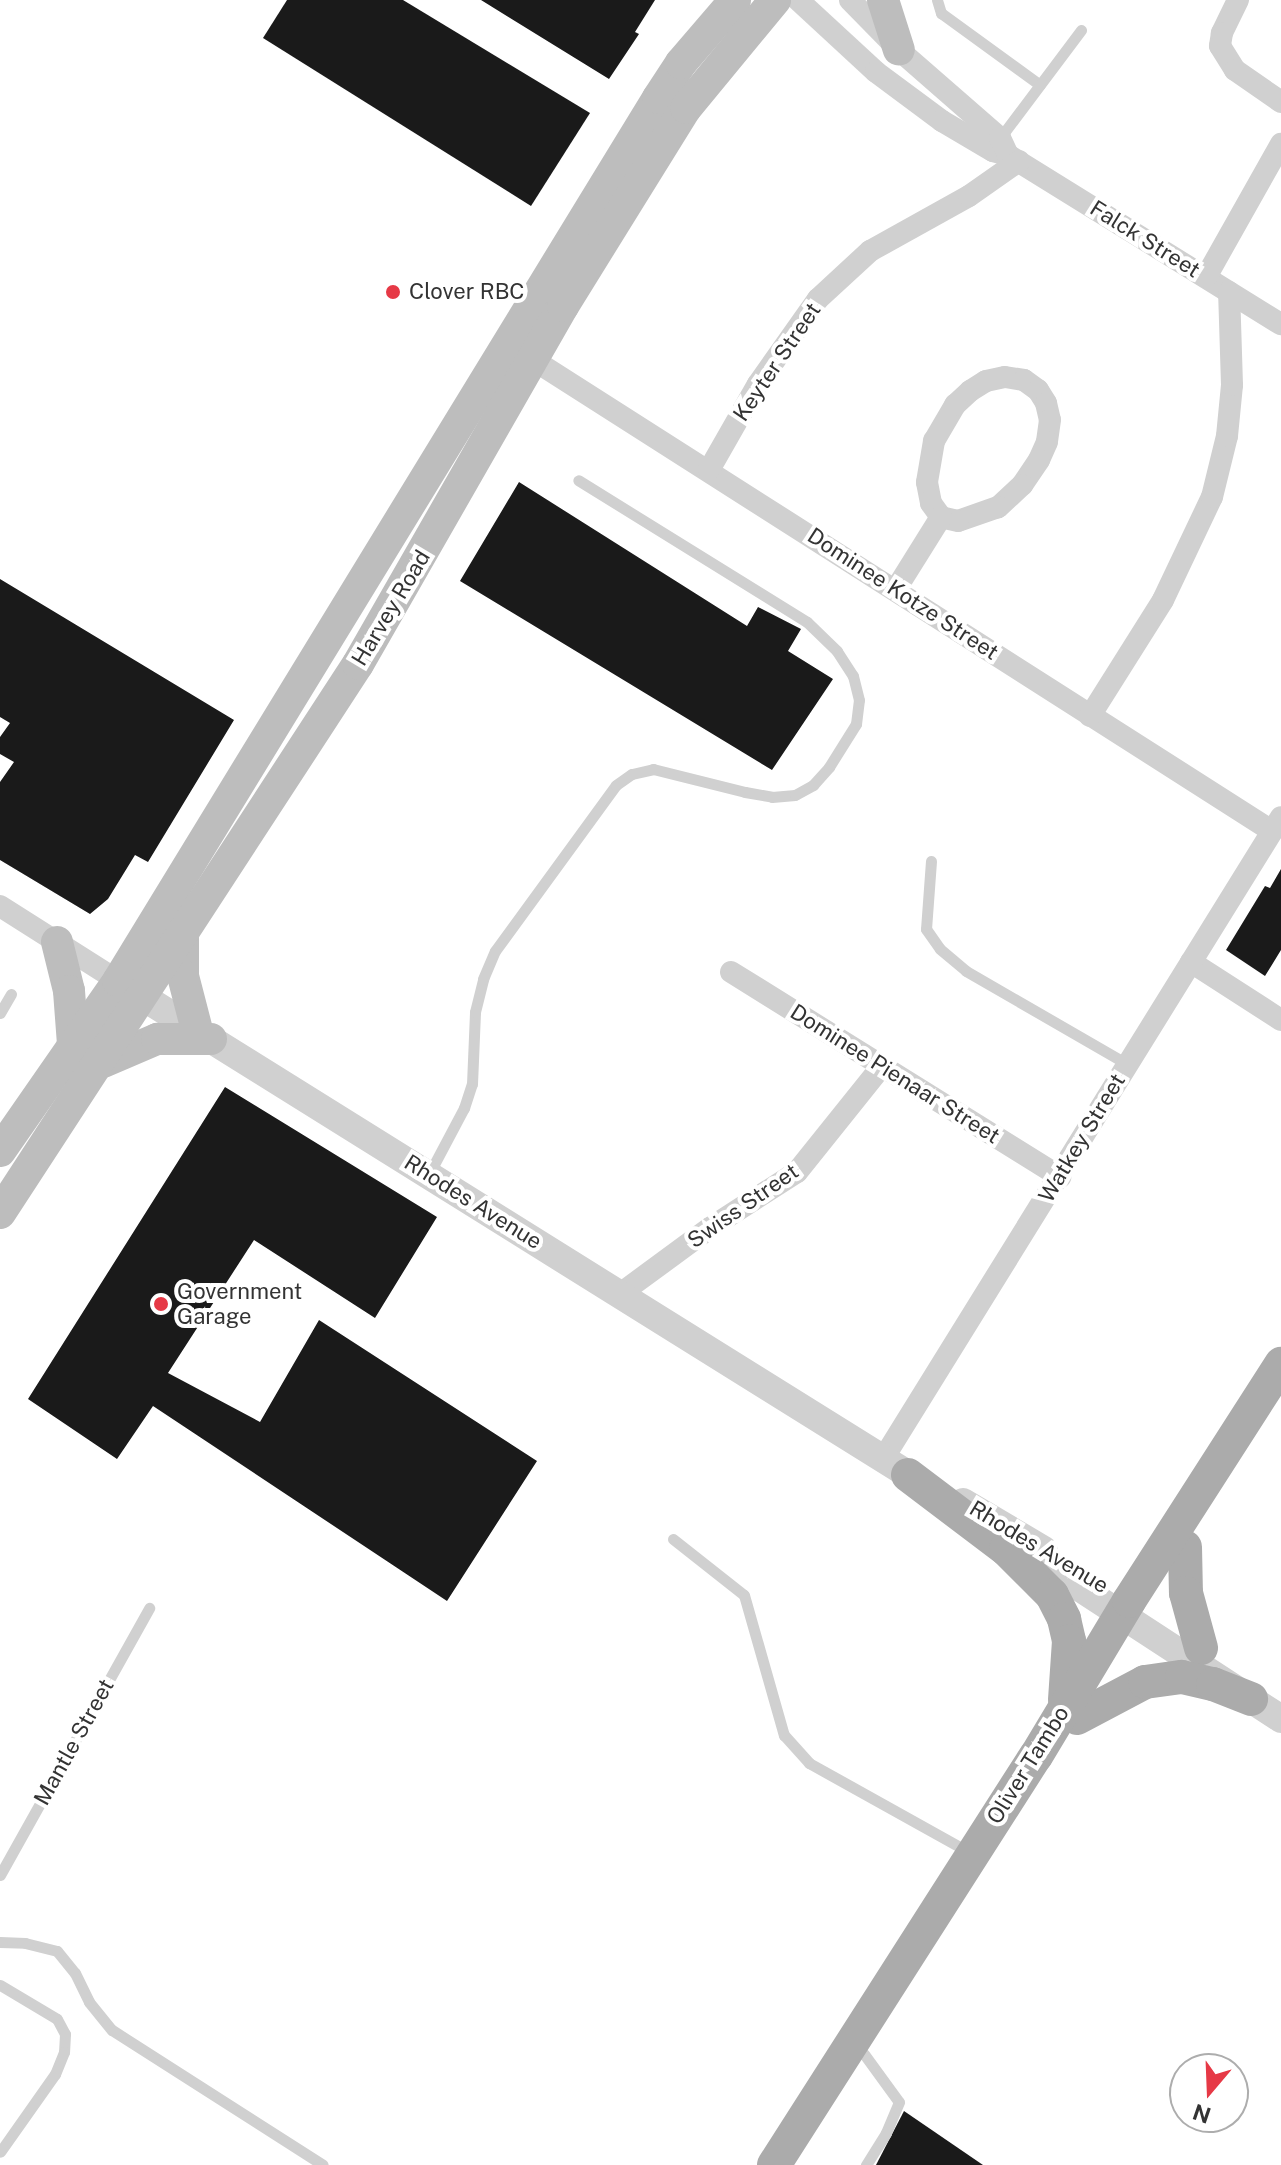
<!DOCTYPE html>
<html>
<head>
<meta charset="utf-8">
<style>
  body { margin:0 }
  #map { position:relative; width:1281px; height:2165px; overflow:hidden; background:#fff; font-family:"Public Sans",sans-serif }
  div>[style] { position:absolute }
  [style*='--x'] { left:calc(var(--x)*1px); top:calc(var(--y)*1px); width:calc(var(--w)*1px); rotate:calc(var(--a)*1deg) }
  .building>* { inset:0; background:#1a1a1a }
  .service>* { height:11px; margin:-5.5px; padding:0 5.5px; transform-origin:5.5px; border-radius:5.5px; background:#d0d0d0 }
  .minor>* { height:22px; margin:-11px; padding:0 11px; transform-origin:11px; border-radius:11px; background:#d0d0d0 }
  .tertiary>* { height:28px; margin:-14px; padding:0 14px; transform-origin:14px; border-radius:14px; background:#d0d0d0 }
  .secondary>* { height:32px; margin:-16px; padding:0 16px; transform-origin:16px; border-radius:16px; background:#bdbdbd }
  .primary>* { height:34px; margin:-17px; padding:0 17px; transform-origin:17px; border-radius:17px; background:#ababab }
  .dots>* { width:22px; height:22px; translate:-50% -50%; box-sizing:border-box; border:4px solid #fff; border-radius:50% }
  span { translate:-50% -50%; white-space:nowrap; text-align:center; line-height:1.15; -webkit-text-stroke:8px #fff; paint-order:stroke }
  .street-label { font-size:22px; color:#333 }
  .poi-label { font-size:22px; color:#333 }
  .left { translate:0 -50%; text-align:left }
  .north { position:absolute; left:1169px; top:2053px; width:80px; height:80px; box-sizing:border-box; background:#fff; border:2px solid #adadad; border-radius:50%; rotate:199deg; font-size:22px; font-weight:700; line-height:32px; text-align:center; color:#333 }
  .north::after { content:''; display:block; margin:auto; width:28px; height:36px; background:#e63946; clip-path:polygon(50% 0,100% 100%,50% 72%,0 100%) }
</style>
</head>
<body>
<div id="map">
  <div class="building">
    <i style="clip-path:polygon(287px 0,403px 0,590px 113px,531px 206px,263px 38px)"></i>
    <i style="clip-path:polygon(481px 0,655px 0,635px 32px,639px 34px,609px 79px)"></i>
    <i style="clip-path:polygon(519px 482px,747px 626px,758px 607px,801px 629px,788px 651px,833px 679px,772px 770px,460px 581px)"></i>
    <i style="clip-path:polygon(0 579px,234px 720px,148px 862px,135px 855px,108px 899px,90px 914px,0 860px,0 782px,14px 762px,0 754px,0 737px,10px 723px,0 717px)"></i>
    <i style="clip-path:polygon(1281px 869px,1281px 950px,1265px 976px,1226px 950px,1265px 886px,1270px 888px)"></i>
    <i style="clip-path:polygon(225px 1087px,437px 1217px,375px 1318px,254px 1240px,168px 1373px,260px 1422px,319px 1320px,537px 1461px,447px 1601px,153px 1406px,117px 1459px,28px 1399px)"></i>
    <i style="clip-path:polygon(904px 2111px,983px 2165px,876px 2165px)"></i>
  </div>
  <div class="service">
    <i style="--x:937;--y:0;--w:14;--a:73"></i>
    <i style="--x:941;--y:13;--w:122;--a:36"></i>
    <i style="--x:1000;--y:138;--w:135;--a:-53.1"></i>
    <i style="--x:931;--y:861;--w:68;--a:94.2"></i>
    <i style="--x:926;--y:929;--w:24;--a:55"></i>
    <i style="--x:940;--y:949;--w:34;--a:40"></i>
    <i style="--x:966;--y:971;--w:186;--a:30"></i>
    <i style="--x:0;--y:1013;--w:22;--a:-60"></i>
    <i style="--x:429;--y:1174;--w:75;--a:-62.1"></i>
    <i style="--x:464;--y:1108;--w:25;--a:-72"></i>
    <i style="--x:472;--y:1084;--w:72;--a:-87.6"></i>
    <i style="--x:475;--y:1012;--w:34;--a:-76"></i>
    <i style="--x:483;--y:979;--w:30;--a:-67"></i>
    <i style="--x:495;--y:951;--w:205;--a:-53.9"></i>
    <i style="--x:616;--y:785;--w:19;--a:-35"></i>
    <i style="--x:632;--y:774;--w:22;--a:-13"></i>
    <i style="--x:653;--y:769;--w:95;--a:14"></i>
    <i style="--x:745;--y:792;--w:27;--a:10"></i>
    <i style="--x:772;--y:797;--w:23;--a:-5"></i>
    <i style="--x:795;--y:795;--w:21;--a:-29"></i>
    <i style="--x:813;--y:785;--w:24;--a:-48"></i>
    <i style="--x:829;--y:767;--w:51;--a:-57.9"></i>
    <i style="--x:856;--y:724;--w:24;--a:-83"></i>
    <i style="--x:859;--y:700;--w:25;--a:-104"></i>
    <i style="--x:853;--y:676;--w:30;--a:-123"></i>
    <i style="--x:837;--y:651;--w:42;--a:-136"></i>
    <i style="--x:807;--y:622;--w:269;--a:-148.2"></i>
    <i style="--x:673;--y:1539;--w:90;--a:38.3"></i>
    <i style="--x:744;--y:1595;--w:146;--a:74.1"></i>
    <i style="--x:784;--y:1735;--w:38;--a:48"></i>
    <i style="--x:809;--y:1763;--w:185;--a:29.1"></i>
    <i style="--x:0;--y:1875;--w:306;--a:-60.8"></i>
    <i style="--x:0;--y:1942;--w:25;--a:2"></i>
    <i style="--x:25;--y:1943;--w:33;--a:14"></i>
    <i style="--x:57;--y:1951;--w:28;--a:51"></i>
    <i style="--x:75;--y:1973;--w:32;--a:64"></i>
    <i style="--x:89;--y:2002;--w:36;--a:51"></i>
    <i style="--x:112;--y:2030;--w:250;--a:32.6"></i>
    <i style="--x:0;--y:1985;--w:66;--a:30.8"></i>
    <i style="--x:57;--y:2019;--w:17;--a:62"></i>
    <i style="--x:65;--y:2034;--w:18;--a:93"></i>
    <i style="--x:64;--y:2052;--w:24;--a:112"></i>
    <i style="--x:55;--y:2074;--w:95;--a:125.2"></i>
    <i style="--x:864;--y:2054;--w:59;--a:53.9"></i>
    <i style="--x:899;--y:2102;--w:34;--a:113"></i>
    <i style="--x:886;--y:2133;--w:38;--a:122"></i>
  </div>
  <div class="minor">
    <i style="--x:798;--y:0;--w:106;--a:42.7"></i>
    <i style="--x:876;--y:72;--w:82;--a:36.6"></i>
    <i style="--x:942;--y:121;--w:59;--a:30.5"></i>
    <i style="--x:993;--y:151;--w:16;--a:15"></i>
    <i style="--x:1008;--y:155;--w:321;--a:31.8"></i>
    <i style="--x:850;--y:0;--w:70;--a:45.6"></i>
    <i style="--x:899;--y:50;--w:134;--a:41.1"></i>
    <i style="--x:1000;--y:138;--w:19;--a:65"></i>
    <i style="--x:1238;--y:0;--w:37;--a:116"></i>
    <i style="--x:1222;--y:33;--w:13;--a:99"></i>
    <i style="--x:1220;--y:46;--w:28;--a:58"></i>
    <i style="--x:1235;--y:70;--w:56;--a:34.8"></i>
    <i style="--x:1206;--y:277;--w:153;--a:-60.6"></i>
    <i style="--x:521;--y:352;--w:891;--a:32.53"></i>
    <i style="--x:1005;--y:377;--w:19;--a:9"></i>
    <i style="--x:1024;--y:380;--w:17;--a:36"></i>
    <i style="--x:1038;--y:390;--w:15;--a:58"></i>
    <i style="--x:1046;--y:403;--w:17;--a:77"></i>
    <i style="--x:1050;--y:420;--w:22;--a:98"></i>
    <i style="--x:1047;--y:442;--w:20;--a:114"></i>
    <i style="--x:1039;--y:460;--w:30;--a:124"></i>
    <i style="--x:1022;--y:485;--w:33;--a:137"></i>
    <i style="--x:998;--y:507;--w:42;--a:160.7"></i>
    <i style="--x:958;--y:521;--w:17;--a:-167"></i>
    <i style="--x:941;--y:517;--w:17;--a:-126"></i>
    <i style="--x:931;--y:503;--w:21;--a:-101"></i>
    <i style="--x:927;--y:482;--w:42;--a:-80.3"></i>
    <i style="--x:934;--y:441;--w:42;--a:-59.7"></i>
    <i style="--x:955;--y:405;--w:21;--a:-43"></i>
    <i style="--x:970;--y:391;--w:19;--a:-32"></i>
    <i style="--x:986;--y:381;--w:19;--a:-12"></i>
    <i style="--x:709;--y:470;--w:99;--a:-60.3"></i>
    <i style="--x:758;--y:384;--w:104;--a:-54.8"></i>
    <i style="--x:818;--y:299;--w:71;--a:-42.7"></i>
    <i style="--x:870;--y:251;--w:113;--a:-29.1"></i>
    <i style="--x:969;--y:196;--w:61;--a:-35"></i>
    <i style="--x:896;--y:589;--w:85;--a:-58"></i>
    <i style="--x:1090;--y:716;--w:137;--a:-57.8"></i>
    <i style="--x:1163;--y:600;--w:114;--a:-64.6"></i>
    <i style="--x:1212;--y:497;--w:63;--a:-76.2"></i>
    <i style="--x:1227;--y:436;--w:51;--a:-84.4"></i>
    <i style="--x:1232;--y:385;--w:93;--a:-91.8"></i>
    <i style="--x:0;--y:906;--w:140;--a:32.4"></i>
    <i style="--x:1191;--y:962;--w:107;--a:32.8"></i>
    <i style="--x:731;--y:972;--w:388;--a:31.9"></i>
    <i style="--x:620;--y:1294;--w:112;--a:-36.3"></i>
    <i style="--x:710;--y:1228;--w:103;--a:-32.8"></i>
    <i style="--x:797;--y:1172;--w:136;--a:-51.3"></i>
    <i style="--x:883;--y:1459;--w:755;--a:-58.2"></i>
  </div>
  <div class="tertiary">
    <i style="--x:122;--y:984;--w:946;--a:31.96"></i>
    <i style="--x:963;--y:1502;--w:94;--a:30.7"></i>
    <i style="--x:1019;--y:1548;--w:313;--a:33.1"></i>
  </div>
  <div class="secondary">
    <i style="--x:883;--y:0;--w:52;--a:72.3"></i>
    <i style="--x:183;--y:936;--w:40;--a:90"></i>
    <i style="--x:183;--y:976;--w:56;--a:75.5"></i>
    <i style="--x:57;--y:942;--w:50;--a:76.2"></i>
    <i style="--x:69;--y:991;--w:53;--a:85.7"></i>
    <i style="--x:103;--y:1062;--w:59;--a:-23.1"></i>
    <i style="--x:157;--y:1039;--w:54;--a:0"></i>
    <i style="--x:0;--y:1151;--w:207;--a:-55.2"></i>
    <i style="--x:118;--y:981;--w:1035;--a:-58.55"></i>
    <i style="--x:658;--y:98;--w:42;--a:-56.7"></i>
    <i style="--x:681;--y:63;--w:83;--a:-49.4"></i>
    <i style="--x:0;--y:1213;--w:655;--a:-56.89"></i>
    <i style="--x:358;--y:664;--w:413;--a:-60.2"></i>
    <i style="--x:563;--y:306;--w:233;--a:-58.2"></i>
    <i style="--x:686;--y:108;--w:140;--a:-50.5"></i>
  </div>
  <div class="primary">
    <i style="--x:908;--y:1475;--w:123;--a:37.1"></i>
    <i style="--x:1006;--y:1549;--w:65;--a:45"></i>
    <i style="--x:1052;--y:1595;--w:27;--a:63"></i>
    <i style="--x:1064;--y:1619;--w:23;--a:77"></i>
    <i style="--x:1069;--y:1641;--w:59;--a:93.9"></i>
    <i style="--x:1185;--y:1547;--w:46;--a:88.8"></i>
    <i style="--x:1186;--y:1593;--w:57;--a:74.7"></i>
    <i style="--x:1077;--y:1718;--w:77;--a:-27.9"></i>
    <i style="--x:1145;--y:1682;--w:37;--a:-8"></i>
    <i style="--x:1182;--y:1677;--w:32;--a:13"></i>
    <i style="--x:1213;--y:1684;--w:41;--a:21.5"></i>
    <i style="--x:774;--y:2165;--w:486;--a:-57.4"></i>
    <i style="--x:1036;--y:1756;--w:181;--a:-59"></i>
    <i style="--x:1129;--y:1601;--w:282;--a:-57.3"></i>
  </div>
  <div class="dots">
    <i style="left:393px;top:292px;background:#e63946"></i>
    <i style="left:161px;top:1304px;background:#e63946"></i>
  </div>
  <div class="street-label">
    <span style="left:1145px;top:239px;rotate:32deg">Falck Street</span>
    <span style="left:777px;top:362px;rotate:-56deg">Keyter Street</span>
    <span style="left:903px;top:594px;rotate:33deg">Dominee Kotze Street</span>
    <span style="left:391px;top:608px;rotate:-59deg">Harvey Road</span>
    <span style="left:895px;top:1074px;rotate:32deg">Dominee Pienaar Street</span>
    <span style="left:1082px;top:1138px;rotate:-59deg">Watkey Street</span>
    <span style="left:473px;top:1202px;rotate:32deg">Rhodes Avenue</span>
    <span style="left:743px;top:1206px;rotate:-35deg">Swiss Street</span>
    <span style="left:1039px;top:1547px;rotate:31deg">Rhodes Avenue</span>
    <span style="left:74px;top:1742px;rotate:-61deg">Mantle Street</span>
    <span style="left:1028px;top:1765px;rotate:-58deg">Oliver Tambo</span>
  </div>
  <div class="poi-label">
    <span class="left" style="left:409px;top:292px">Clover RBC</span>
    <span class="left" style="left:177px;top:1304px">Government<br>Garage</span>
  </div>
  <div class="north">N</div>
</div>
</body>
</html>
